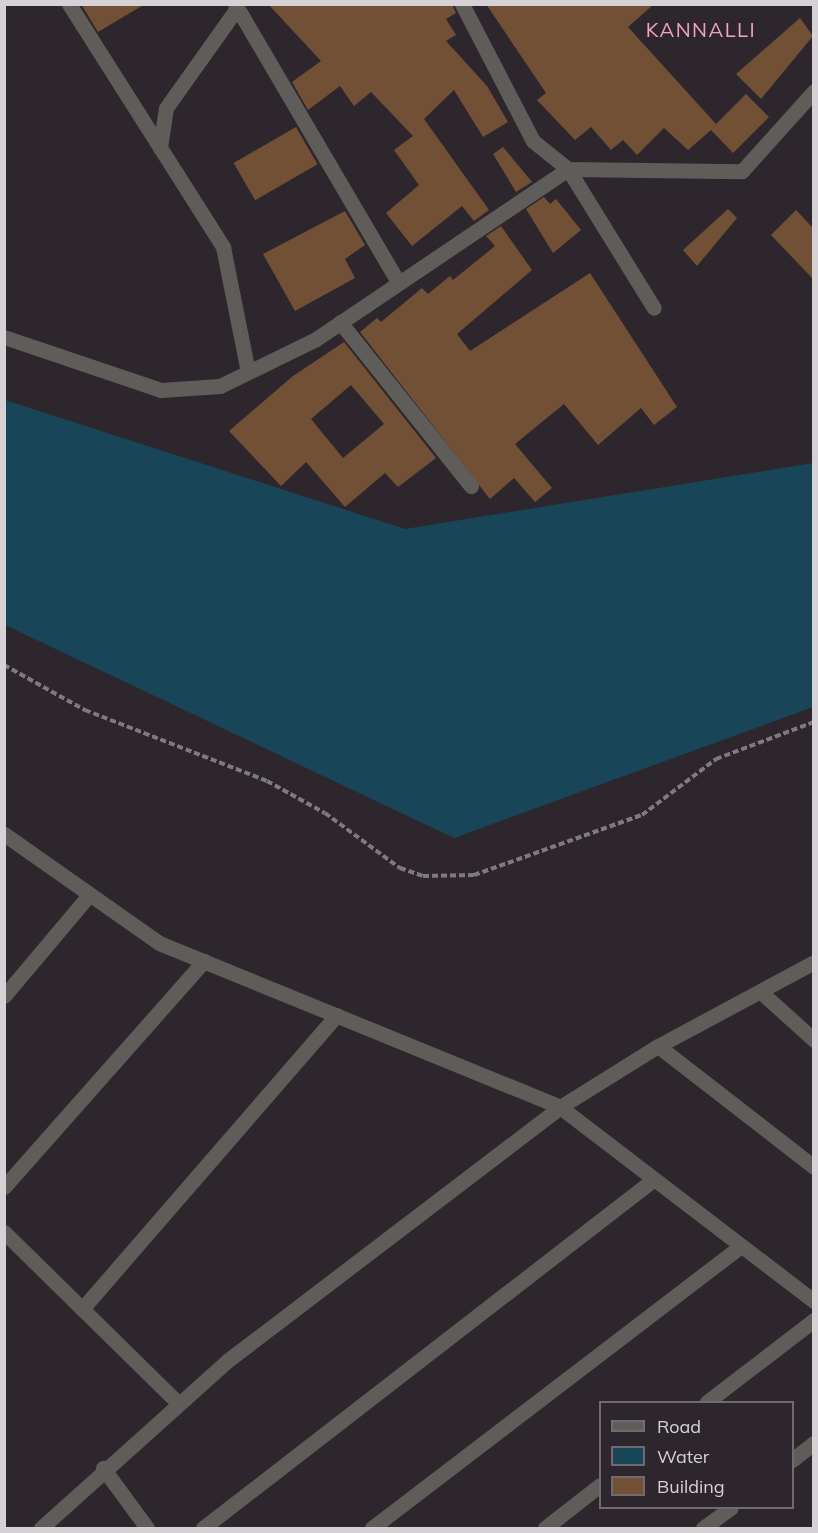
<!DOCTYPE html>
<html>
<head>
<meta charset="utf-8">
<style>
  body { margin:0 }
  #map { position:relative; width:818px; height:1533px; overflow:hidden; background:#2d272d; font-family:Mulish,sans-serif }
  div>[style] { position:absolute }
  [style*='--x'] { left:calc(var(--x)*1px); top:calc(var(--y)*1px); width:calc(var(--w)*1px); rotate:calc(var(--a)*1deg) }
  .water>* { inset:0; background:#184658 }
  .building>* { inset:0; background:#715036; transform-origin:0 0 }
  .path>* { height:4px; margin-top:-2px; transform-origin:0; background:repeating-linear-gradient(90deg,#7f7a7f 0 6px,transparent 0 9px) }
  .minor>* { height:15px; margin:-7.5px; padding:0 7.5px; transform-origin:7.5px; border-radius:7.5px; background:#5f5d59 }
  .tertiary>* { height:15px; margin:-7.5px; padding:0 7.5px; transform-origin:7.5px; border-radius:7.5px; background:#5f5d59 }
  span { translate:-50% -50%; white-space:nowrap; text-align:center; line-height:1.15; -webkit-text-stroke:4.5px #2d272d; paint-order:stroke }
  .neighbourhood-label { font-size:20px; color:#f3a3be; letter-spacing:1.5px }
  .frame { position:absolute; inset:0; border:6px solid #d5d1d5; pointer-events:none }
  .legend { position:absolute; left:599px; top:1401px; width:195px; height:108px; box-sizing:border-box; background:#2d272d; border:2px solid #706b70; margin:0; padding:8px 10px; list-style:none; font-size:18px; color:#d5d1d5 }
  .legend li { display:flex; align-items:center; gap:12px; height:30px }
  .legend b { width:30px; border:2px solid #706b70 }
</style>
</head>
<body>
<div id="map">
  <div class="water">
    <i style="clip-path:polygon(5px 400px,405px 529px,813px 463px,813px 707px,454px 838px,5px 625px)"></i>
  </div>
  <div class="building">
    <i style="clip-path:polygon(81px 4px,145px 4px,98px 32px)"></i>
    <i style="clip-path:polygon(268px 4px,452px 4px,456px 13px,446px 19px,456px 35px,446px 41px,487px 86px,508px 122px,483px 137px,454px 90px,424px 119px,489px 210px,474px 221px,462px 206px,412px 246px,386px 213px,419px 185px,394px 150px,413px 136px,371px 92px,354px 106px,340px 86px,308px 110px,292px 82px,321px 61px)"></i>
    <i style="clip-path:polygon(486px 4px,654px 4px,628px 27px,716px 124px,746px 94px,769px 117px,733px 153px,711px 130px,688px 150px,664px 128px,637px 155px,623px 140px,611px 150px,591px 127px,575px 140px,537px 100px,546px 93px)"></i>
    <i style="clip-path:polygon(800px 18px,813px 36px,761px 99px,736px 74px)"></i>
    <i style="left:296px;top:127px;width:43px;height:72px;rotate:60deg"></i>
    <i style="clip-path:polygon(503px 147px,532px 182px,516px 192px,493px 154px)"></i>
    <i style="clip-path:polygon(544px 197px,550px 204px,556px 199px,581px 230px,553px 253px,526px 209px)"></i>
    <i style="clip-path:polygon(728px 209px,737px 218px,697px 266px,683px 250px)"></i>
    <i style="clip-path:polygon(796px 210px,813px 228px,813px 279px,771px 235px)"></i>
    <i style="clip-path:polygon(345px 211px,365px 245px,345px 259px,355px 278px,295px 311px,263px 254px)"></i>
    <i style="clip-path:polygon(501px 226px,532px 270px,457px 334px,470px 351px,590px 273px,677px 407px,654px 425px,641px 408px,598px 445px,564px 404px,515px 444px,552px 488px,535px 502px,514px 478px,490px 499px,360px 332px,377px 318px,381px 322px,422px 288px,428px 294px,450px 276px,453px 280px,495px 246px,486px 236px)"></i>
    <i style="clip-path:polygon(evenodd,344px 342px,436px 458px,398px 487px,385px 473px,345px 507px,306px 462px,281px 486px,229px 431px,293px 376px,344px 342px,351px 385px,384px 424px,343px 458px,311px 419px,351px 385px)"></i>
  </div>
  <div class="path">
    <i style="--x:4;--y:665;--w:93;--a:29.1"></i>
    <i style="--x:85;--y:710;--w:195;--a:21.3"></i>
    <i style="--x:267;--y:781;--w:66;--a:28.9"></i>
    <i style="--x:325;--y:813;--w:93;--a:36.3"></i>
    <i style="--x:400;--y:868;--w:24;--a:19"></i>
    <i style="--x:423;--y:876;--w:51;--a:-1.1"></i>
    <i style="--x:474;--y:875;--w:178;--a:-19.7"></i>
    <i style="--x:642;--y:815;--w:93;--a:-37.1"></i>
    <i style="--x:716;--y:759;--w:105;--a:-20.7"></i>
  </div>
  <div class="minor">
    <i style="--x:69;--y:4;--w:288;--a:57.6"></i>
    <i style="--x:223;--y:247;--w:127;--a:78.7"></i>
    <i style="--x:235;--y:4;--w:322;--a:59.6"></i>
    <i style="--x:462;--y:4;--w:154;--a:62.6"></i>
    <i style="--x:533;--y:141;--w:45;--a:38.7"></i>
    <i style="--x:568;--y:169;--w:163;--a:58.3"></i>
    <i style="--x:160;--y:148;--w:40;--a:-81.5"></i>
    <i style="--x:166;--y:108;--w:123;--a:-54.6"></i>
    <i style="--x:340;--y:322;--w:210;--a:51.4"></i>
    <i style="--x:4;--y:834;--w:189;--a:35.1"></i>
    <i style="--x:159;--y:943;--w:433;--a:22.2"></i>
    <i style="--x:560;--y:1107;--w:320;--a:37.4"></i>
    <i style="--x:763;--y:994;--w:69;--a:42"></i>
    <i style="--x:4;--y:996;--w:133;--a:-49.9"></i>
    <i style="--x:658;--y:1046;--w:197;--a:37.8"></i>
    <i style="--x:4;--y:1187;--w:302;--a:-48.5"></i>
    <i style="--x:4;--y:1232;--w:244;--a:44.5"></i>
    <i style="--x:82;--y:1309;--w:389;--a:-49.1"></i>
    <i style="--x:707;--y:1402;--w:135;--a:-37.5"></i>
    <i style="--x:792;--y:1460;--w:28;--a:-38"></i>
    <i style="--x:103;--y:1468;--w:74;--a:53.7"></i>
    <i style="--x:41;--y:1528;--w:250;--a:-41.9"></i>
    <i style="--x:227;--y:1361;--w:419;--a:-37.3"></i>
    <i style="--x:560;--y:1107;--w:115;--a:-31.9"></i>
    <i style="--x:658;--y:1046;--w:177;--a:-28.3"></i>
    <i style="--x:203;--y:1528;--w:570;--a:-37.73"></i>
    <i style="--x:372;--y:1528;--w:464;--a:-37.4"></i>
    <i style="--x:545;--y:1528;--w:70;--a:-38"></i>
    <i style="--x:703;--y:1528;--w:34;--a:-36"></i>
  </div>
  <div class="tertiary">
    <i style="--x:4;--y:337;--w:166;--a:18.7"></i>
    <i style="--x:161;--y:390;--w:59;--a:-3.9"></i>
    <i style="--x:220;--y:386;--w:107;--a:-26.1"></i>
    <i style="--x:316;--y:339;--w:304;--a:-34"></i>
    <i style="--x:568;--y:169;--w:174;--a:0.7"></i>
    <i style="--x:742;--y:171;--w:108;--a:-48"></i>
  </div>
  <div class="neighbourhood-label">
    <span style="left:701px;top:29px">KANNALLI</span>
  </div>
  <div class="frame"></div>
  <ul class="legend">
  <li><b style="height:8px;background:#5f5d59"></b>Road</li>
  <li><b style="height:16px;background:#184658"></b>Water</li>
  <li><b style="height:16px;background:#715036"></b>Building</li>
  </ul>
</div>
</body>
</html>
